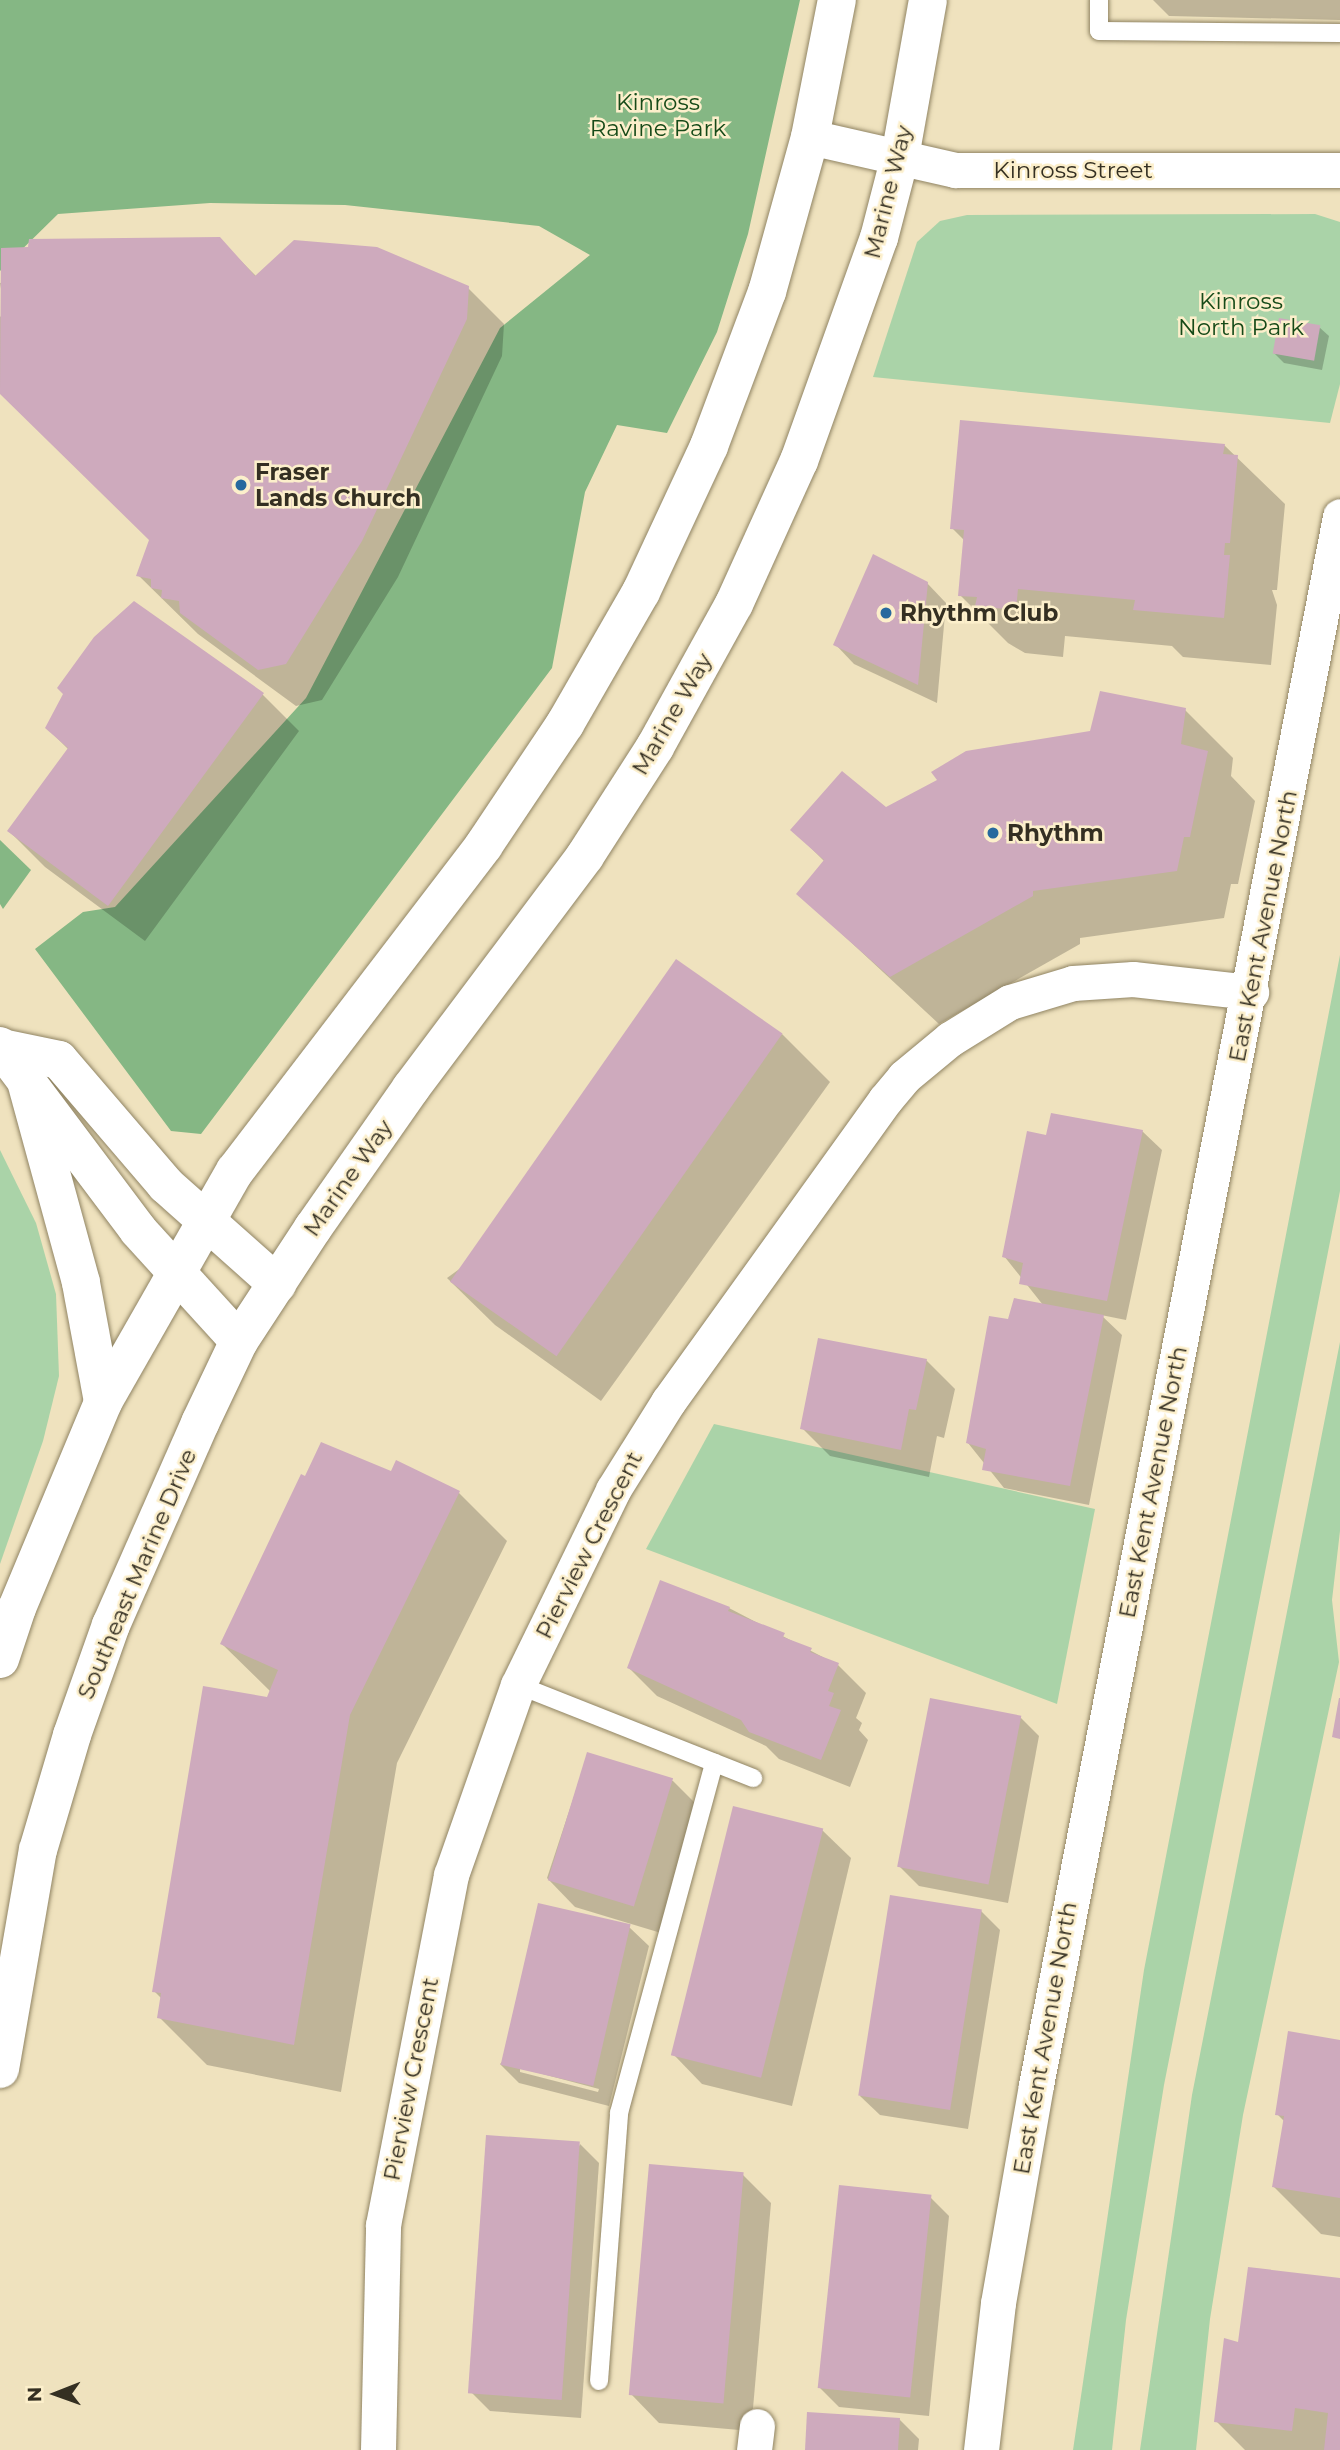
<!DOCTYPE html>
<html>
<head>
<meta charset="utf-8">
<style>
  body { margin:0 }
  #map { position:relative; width:1340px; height:2450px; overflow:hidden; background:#efe2be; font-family:Montserrat,sans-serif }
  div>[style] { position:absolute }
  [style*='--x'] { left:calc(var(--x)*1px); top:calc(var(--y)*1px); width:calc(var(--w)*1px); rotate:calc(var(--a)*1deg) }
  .green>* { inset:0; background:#aad3a8 }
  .forest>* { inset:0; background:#85b784 }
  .shadow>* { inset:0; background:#0003 }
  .building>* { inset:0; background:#ceaabd; transform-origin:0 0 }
  .roads { filter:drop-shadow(0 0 2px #908463) drop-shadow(0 0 2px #908463) }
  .lane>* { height:18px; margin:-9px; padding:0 9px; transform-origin:9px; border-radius:9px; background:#fff }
  .street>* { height:35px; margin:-17.5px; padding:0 17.5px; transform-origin:17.5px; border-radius:17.5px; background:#fff }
  .secondary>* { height:38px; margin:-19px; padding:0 19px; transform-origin:19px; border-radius:19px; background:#fff }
  .primary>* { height:38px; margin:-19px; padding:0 19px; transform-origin:19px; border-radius:19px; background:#fff }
  .dots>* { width:19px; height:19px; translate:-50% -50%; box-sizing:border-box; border:4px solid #fcefcb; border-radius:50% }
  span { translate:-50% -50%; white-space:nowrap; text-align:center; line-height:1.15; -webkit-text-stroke:5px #fcefcb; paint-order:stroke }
  .park-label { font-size:23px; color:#164a18 }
  .street-label { font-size:23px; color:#342f22 }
  .poi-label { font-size:23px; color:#342f22; font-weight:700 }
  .left { translate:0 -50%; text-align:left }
  .north { position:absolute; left:21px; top:2359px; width:70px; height:70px; -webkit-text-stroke:5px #fcefcb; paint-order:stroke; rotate:269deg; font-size:19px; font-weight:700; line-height:28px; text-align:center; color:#342f22 }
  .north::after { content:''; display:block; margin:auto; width:24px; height:32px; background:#342f22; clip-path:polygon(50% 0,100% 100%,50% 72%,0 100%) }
</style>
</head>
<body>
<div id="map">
  <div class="green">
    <i style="clip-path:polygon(1315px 214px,1340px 222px,1340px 384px,1330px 423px,873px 377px,917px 242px,940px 221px,967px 215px)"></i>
    <i style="clip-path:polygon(1340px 955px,1340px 1191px,1164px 2085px,1126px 2320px,1112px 2450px,1073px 2450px,1144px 1970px)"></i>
    <i style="clip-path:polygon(0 1150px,36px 1223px,56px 1294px,59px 1376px,43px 1441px,0 1564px)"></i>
    <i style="clip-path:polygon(1340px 1342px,1340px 1531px,1332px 1600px,1339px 1662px,1243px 2115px,1210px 2319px,1196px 2450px,1140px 2450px,1192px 2095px)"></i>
    <i style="clip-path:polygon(714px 1424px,1095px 1509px,1057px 1704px,646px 1549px)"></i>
  </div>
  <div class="forest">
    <i style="clip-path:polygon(0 0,800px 0,748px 234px,717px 332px,667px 433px,617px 425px,585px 492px,552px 668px,201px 1134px,171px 1131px,35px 949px,83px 912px,115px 907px,306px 698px,500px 328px,590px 255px,539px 226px,345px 205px,210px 203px,58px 214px,0 271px)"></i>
    <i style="clip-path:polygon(0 840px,31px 870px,3px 909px,0 904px)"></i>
  </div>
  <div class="shadow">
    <i style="clip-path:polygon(1153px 0,1340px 0,1340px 20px,1169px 16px)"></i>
    <i style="clip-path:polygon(219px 239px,257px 277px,468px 288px,504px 324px,502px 356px,398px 577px,322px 700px,296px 706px,198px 634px,138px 575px,151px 539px,0 391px,0 317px,5px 312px,0 283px)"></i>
    <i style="clip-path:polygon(1319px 327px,1329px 336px,1322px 370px,1284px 363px,1274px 353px)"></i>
    <i style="clip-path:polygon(1224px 445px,1285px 504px,1277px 590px,1272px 590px,1277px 605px,1271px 665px,1183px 657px,1172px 646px,1065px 636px,1063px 657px,1025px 653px,1008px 643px,960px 595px,965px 541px,952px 528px)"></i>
    <i style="clip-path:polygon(927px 583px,946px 603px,937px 703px,854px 664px,835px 644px)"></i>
    <i style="clip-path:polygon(134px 603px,263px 695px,299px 731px,145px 941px,45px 867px,9px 831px,69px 750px,47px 728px)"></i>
    <i style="clip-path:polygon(1185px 710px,1233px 758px,1231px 776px,1255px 801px,1238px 884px,1231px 884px,1224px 918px,1080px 938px,1080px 944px,939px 1024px,799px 894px,825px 862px,793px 830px,886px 809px,1091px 733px)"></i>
    <i style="clip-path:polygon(782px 1034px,830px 1082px,601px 1401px,495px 1325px,447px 1278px)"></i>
    <i style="clip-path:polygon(1142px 1131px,1162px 1150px,1126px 1320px,1101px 1315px,1122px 1335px,1089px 1505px,1004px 1488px,968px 1443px,1009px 1321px,1043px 1305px,1004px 1256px,1047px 1137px)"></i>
    <i style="clip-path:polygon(926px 1360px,955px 1389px,944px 1438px,937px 1436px,929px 1477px,830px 1456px,802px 1428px)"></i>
    <i style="clip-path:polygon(397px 1463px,459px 1493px,507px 1541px,397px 1763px,341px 2092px,207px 2065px,159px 2017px,162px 1999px,154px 1991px,268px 1699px,270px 1691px,222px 1644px,306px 1478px,392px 1473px)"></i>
    <i style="clip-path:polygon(729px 1608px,838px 1665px,866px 1693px,856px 1718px,862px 1723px,859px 1730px,868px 1740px,850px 1787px,779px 1759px,766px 1746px,657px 1696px,629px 1668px)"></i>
    <i style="clip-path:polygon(1020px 1717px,1039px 1736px,1008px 1903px,919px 1886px,900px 1867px)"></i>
    <i style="clip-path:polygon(588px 1754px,673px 1781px,701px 1809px,661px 1933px,575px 1907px,547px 1878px)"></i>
    <i style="clip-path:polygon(822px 1830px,851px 1858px,792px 2106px,702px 2084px,674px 2055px)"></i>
    <i style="clip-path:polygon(981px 1911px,1000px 1930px,968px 2129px,880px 2115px,860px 2096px)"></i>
    <i style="clip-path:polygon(evenodd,629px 1927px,649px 1946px,609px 2106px,519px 2083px,500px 2064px,629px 1927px,520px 2068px,599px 2089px,598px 2092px,520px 2072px,520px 2068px)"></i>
    <i style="clip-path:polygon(1340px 2041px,1340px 2237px,1321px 2234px,1274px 2187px,1285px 2122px,1277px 2114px)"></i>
    <i style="clip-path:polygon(580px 2144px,599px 2163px,581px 2418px,490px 2411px,471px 2392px)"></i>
    <i style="clip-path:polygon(743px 2175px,771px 2203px,751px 2431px,659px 2423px,631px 2394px)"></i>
    <i style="clip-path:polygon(930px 2197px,949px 2216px,929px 2416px,839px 2407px,820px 2388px)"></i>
    <i style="clip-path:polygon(1340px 2280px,1340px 2450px,1245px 2450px,1216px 2421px,1239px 2344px)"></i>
    <i style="clip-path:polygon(899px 2419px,919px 2439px,918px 2450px,807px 2450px)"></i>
  </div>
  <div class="building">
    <i style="clip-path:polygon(220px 237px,255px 276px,294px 240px,377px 247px,469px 286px,467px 319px,362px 541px,286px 664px,258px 670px,180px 613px,179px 601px,161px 598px,162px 590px,151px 588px,151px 579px,136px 576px,149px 540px,0 394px,1px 248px,28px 247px,29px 239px)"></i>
    <i style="left:1279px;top:318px;width:42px;height:36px;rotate:10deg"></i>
    <i style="clip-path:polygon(960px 420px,1225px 444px,1223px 454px,1238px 455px,1230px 543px,1225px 543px,1224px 555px,1230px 555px,1224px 618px,1133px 610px,1135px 600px,1018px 589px,1016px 610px,975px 606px,977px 597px,958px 596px,964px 530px,950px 529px)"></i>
    <i style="clip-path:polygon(873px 554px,928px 582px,918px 685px,833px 645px)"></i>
    <i style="clip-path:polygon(134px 601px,264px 693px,108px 906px,7px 831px,68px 748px,45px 728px,63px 694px,57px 688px,94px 637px)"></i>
    <i style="clip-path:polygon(1100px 691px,1186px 708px,1181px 744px,1208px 751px,1190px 837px,1184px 837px,1177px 871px,1033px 891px,1033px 896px,890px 977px,796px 894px,824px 860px,790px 830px,842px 771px,886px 807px,937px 780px,931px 772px,966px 751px,1090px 731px)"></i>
    <i style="left:676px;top:959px;width:130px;height:394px;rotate:35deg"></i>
    <i style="clip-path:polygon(1051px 1113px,1143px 1130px,1107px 1301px,1019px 1284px,1023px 1263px,1002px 1257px,1027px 1131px,1046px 1135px)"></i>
    <i style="clip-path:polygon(1014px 1298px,1104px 1315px,1070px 1486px,982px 1470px,986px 1449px,966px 1443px,989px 1316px,1008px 1319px)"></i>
    <i style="clip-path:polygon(818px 1338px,927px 1359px,916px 1410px,909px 1409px,901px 1450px,800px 1429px)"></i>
    <i style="clip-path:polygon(321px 1442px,391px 1471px,396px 1460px,460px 1491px,350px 1715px,294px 2045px,157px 2018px,161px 1993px,152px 1992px,203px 1686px,267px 1697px,278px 1670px,220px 1644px,301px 1474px,305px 1476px)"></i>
    <i style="clip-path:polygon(660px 1580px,730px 1607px,728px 1611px,785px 1633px,783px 1637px,812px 1648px,810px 1652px,839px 1663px,828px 1691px,834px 1693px,829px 1706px,841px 1710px,821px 1760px,749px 1732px,741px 1720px,627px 1668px)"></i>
    <i style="left:930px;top:1698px;width:93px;height:172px;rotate:11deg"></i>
    <i style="clip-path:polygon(1339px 1698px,1340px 1698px,1340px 1739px,1332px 1737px)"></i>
    <i style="left:587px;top:1752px;width:90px;height:134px;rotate:17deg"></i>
    <i style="left:733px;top:1806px;width:93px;height:257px;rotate:14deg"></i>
    <i style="left:890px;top:1895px;width:93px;height:203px;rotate:9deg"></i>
    <i style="left:538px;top:1903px;width:95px;height:166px;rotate:13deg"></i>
    <i style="clip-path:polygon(1288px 2031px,1340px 2040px,1340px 2198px,1272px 2187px,1284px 2116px,1275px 2115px)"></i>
    <i style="left:486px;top:2135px;width:94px;height:259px;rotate:4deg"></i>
    <i style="left:649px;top:2164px;width:95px;height:232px;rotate:5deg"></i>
    <i style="left:839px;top:2185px;width:93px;height:204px;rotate:6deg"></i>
    <i style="clip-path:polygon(1248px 2267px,1340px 2278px,1340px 2450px,1324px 2450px,1328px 2413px,1295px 2408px,1292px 2431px,1214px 2422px,1224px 2338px,1238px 2342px)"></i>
    <i style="clip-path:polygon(807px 2412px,900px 2418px,898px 2450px,805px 2450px)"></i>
  </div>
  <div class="roads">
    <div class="lane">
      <i style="--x:1099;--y:0;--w:31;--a:90"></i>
      <i style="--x:1099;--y:31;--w:241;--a:0.5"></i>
      <i style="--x:518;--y:1685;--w:253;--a:21.6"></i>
      <i style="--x:599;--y:2381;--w:269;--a:-85.7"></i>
      <i style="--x:619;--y:2113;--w:363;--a:-74.8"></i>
    </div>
    <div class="street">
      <i style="--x:810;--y:137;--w:149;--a:12.8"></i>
      <i style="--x:955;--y:170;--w:385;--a:0"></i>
      <i style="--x:378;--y:2450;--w:225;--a:-88.7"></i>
      <i style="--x:383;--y:2225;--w:357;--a:-79"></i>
      <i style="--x:451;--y:1875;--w:201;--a:-70.6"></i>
      <i style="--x:518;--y:1685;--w:217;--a:-64"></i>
      <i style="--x:613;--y:1490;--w:104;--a:-58"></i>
      <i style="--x:668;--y:1402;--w:372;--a:-54.3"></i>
      <i style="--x:885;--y:1100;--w:30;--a:-50"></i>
      <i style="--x:904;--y:1077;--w:60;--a:-39.6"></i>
      <i style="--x:950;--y:1039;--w:70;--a:-31.7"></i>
      <i style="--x:1010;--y:1002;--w:66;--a:-16.8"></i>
      <i style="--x:1073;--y:983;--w:60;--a:-3.8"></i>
      <i style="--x:1133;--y:979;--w:119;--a:6.3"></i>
      <i style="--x:754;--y:2450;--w:24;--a:-83"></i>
      <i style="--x:981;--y:2450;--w:148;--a:-83.4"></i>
      <i style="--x:998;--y:2303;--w:221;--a:-80.1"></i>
      <i style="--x:1036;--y:2085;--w:1598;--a:-79.03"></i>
    </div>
    <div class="secondary">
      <i style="--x:0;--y:1046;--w:230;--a:53.1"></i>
      <i style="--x:138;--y:1230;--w:150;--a:47.7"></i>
      <i style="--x:2;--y:1048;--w:58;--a:11.9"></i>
      <i style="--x:59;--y:1060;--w:165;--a:49.4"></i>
      <i style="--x:166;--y:1185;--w:149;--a:41.7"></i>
    </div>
    <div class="primary">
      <i style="--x:27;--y:1085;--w:205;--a:74.7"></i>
      <i style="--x:81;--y:1283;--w:121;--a:79.5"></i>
      <i style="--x:0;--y:1659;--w:54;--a:-71.6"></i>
      <i style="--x:17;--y:1608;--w:223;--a:-67.3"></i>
      <i style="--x:103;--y:1402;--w:266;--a:-60.3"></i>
      <i style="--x:235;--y:1171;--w:410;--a:-52.6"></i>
      <i style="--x:484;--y:845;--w:146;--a:-56.2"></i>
      <i style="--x:565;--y:724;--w:152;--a:-60.1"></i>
      <i style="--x:641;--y:592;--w:161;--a:-65"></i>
      <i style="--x:709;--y:446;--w:165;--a:-69.4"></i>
      <i style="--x:767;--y:292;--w:161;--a:-74.5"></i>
      <i style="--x:810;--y:137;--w:140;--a:-78.9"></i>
      <i style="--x:0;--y:2069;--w:222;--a:-80.2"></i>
      <i style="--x:38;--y:1850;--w:120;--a:-73.5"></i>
      <i style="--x:72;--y:1735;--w:117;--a:-70.5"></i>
      <i style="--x:111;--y:1625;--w:221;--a:-66.2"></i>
      <i style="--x:200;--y:1423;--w:91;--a:-64.6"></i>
      <i style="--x:239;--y:1341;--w:135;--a:-56.8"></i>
      <i style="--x:313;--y:1228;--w:171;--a:-55"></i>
      <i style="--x:411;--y:1088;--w:290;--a:-53.1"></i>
      <i style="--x:585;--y:856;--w:130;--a:-57.3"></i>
      <i style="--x:655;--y:747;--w:163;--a:-61.1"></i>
      <i style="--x:734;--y:604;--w:157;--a:-65.6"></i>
      <i style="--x:799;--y:461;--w:237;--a:-70.3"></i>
      <i style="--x:879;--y:238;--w:84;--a:-75.5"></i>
      <i style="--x:900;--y:157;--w:159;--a:-79.9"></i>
    </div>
  </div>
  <div class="dots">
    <i style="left:241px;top:485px;background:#27699e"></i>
    <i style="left:886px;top:613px;background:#27699e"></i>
    <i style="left:993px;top:833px;background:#27699e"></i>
  </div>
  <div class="park-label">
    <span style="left:658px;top:115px">Kinross<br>Ravine Park</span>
    <span style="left:1241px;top:314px">Kinross<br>North Park</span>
  </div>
  <div class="street-label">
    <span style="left:1073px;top:170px">Kinross Street</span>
    <span style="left:888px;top:192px;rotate:-76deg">Marine Way</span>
    <span style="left:672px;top:714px;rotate:-60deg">Marine Way</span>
    <span style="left:1263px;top:926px;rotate:-79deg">East Kent Avenue North</span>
    <span style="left:348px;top:1178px;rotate:-55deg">Marine Way</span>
    <span style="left:1153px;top:1482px;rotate:-79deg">East Kent Avenue North</span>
    <span style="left:589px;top:1545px;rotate:-63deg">Pierview Crescent</span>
    <span style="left:137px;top:1574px;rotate:-67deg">Southeast Marine Drive</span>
    <span style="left:1045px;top:2038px;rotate:-80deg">East Kent Avenue North</span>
    <span style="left:411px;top:2079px;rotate:-79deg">Pierview Crescent</span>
  </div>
  <div class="poi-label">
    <span class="left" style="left:255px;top:485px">Fraser<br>Lands Church</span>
    <span class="left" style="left:900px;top:613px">Rhythm Club</span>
    <span class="left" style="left:1007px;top:833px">Rhythm</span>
  </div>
  <div class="north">N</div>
</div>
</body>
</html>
